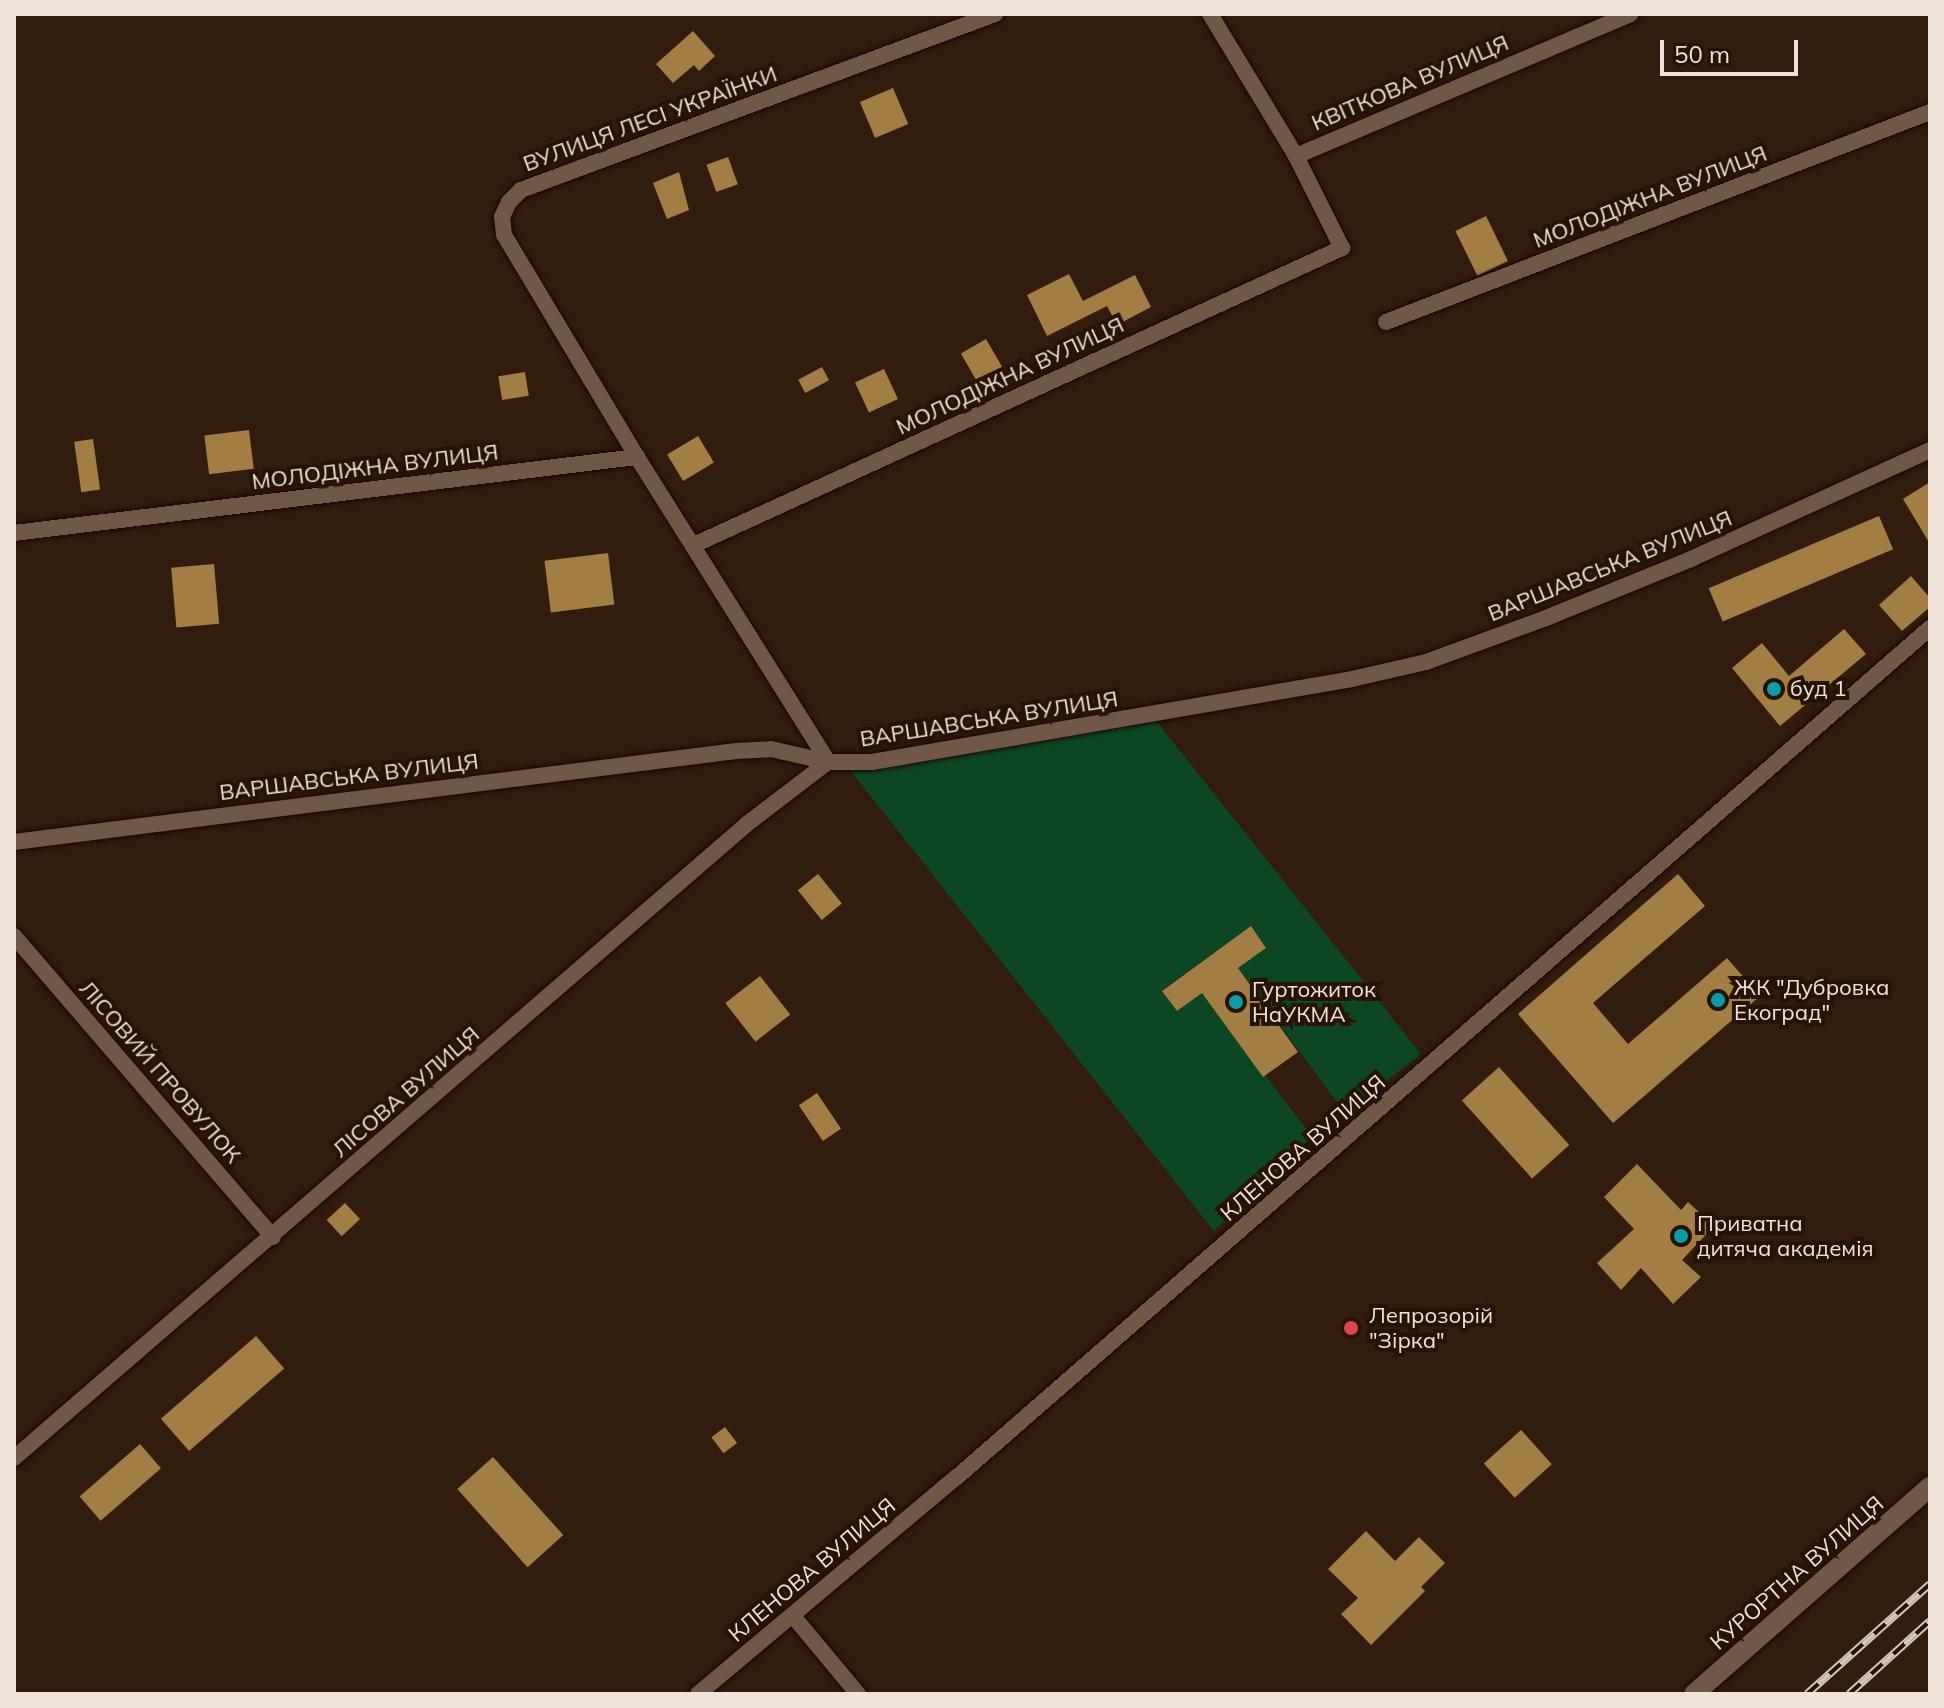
<!DOCTYPE html>
<html>
<head>
<meta charset="utf-8">
<style>
  body { margin:0 }
  #map { position:relative; width:1944px; height:1708px; overflow:hidden; background:#311c0e; font-family:Mulish,sans-serif }
  div>[style] { position:absolute }
  [style*='--x'] { left:calc(var(--x)*1px); top:calc(var(--y)*1px); width:calc(var(--w)*1px); rotate:calc(var(--a)*1deg) }
  .green>* { inset:0; background:#0d4623 }
  .building>* { inset:0; background:#a27e44; transform-origin:0 0 }
  .roads { filter:drop-shadow(0 0 2px #180600) drop-shadow(0 0 2px #180600) }
  .minor>* { height:16px; margin:-8px; padding:0 8px; transform-origin:8px; border-radius:8px; background:#705747 }
  .tertiary>* { height:20px; margin:-10px; padding:0 10px; transform-origin:10px; border-radius:10px; background:#705747 }
  .rail>* { height:8px; margin-top:-4px; transform-origin:0; background:repeating-linear-gradient(90deg,#271305 0 15px,#d5c5bc 0 30px); box-sizing:border-box; border-block:2px solid #d5c5bc }
  .dots>* { width:22px; height:22px; translate:-50% -50%; box-sizing:border-box; border:4px solid #271305; border-radius:50% }
  span { translate:-50% -50%; white-space:nowrap; text-align:center; line-height:1.15; -webkit-text-stroke:8px #271305; paint-order:stroke }
  .street-label { font-size:22px; color:#f1e2d9 }
  .poi-label { font-size:22px; color:#f1e2d9 }
  .left { translate:0 -50%; text-align:left }
  .frame { position:absolute; inset:0; border:16px solid #f1e2d9; pointer-events:none }
  .scale { position:absolute; left:1660px; top:40px; width:138px; height:36px; box-sizing:border-box; border:4px solid #f1e2d9; border-top:0; padding-left:10px; font-size:24px; line-height:28px; white-space:nowrap; color:#f1e2d9; -webkit-text-stroke:6px #271305; paint-order:stroke }
</style>
</head>
<body>
<div id="map">
  <div class="green">
    <i style="clip-path:polygon(1157px 722px,1421px 1054px,1345px 1113px,1238px 968px,1266px 948px,1251px 926px,1162px 990px,1177px 1011px,1202px 993px,1314px 1139px,1214px 1231px,850px 770px)"></i>
  </div>
  <div class="building">
    <i style="clip-path:polygon(693px 31px,715px 56px,699px 71px,694px 65px,673px 83px,656px 64px)"></i>
    <i style="left:893px;top:88px;width:39px;height:36px;rotate:67deg"></i>
    <i style="left:728px;top:157px;width:29px;height:23px;rotate:70deg"></i>
    <i style="clip-path:polygon(679px 172px,689px 210px,667px 219px,653px 183px)"></i>
    <i style="left:1486px;top:216px;width:50px;height:34px;rotate:64deg"></i>
    <i style="clip-path:polygon(1069px 274px,1083px 301px,1135px 275px,1151px 307px,1117px 325px,1107px 306px,1047px 336px,1027px 295px)"></i>
    <i style="left:986px;top:339px;width:43px;height:29px;rotate:60deg"></i>
    <i style="left:822px;top:367px;width:15px;height:27px;rotate:62deg"></i>
    <i style="left:884px;top:369px;width:33px;height:32px;rotate:65deg"></i>
    <i style="left:525px;top:372px;width:24px;height:27px;rotate:81deg"></i>
    <i style="left:249px;top:430px;width:39px;height:45px;rotate:83deg"></i>
    <i style="left:698px;top:436px;width:31px;height:36px;rotate:59deg"></i>
    <i style="left:93px;top:439px;width:51px;height:19px;rotate:82deg"></i>
    <i style="clip-path:polygon(1930px 482px,1930px 544px,1903px 499px)"></i>
    <i style="left:1879px;top:516px;width:36px;height:185px;rotate:67deg"></i>
    <i style="left:608px;top:553px;width:52px;height:64px;rotate:83deg"></i>
    <i style="left:214px;top:564px;width:60px;height:43px;rotate:85deg"></i>
    <i style="clip-path:polygon(1911px 576px,1930px 598px,1930px 607px,1902px 631px,1879px 605px)"></i>
    <i style="clip-path:polygon(1844px 629px,1866px 654px,1780px 726px,1732px 668px,1762px 643px,1789px 676px)"></i>
    <i style="left:818px;top:874px;width:38px;height:26px;rotate:51deg"></i>
    <i style="clip-path:polygon(1678px 874px,1705px 906px,1593px 1003px,1628px 1044px,1727px 958px,1760px 996px,1613px 1123px,1518px 1014px)"></i>
    <i style="clip-path:polygon(1251px 926px,1266px 948px,1238px 968px,1298px 1052px,1263px 1077px,1202px 993px,1177px 1011px,1162px 991px)"></i>
    <i style="left:760px;top:976px;width:49px;height:44px;rotate:52deg"></i>
    <i style="left:1499px;top:1067px;width:105px;height:50px;rotate:48deg"></i>
    <i style="left:817px;top:1093px;width:43px;height:22px;rotate:56deg"></i>
    <i style="clip-path:polygon(1637px 1164px,1681px 1210px,1688px 1202px,1714px 1226px,1682px 1260px,1701px 1277px,1673px 1304px,1641px 1268px,1621px 1290px,1597px 1263px,1634px 1229px,1604px 1197px)"></i>
    <i style="left:345px;top:1203px;width:22px;height:25px;rotate:47deg"></i>
    <i style="left:256px;top:1336px;width:43px;height:126px;rotate:49deg"></i>
    <i style="left:725px;top:1427px;width:20px;height:17px;rotate:53deg"></i>
    <i style="left:1521px;top:1430px;width:46px;height:50px;rotate:48deg"></i>
    <i style="left:140px;top:1444px;width:32px;height:80px;rotate:49deg"></i>
    <i style="left:493px;top:1457px;width:105px;height:48px;rotate:48deg"></i>
    <i style="clip-path:polygon(1366px 1531px,1395px 1561px,1419px 1537px,1445px 1563px,1421px 1587px,1425px 1591px,1371px 1645px,1341px 1614px,1358px 1598px,1328px 1569px)"></i>
  </div>
  <div class="roads">
    <div class="minor">
      <i style="--x:1296;--y:156;--w:363;--a:-23"></i>
      <i style="--x:1386;--y:322;--w:583;--a:-21.11"></i>
      <i style="--x:637;--y:457;--w:259;--a:-120.9"></i>
      <i style="--x:504;--y:235;--w:18;--a:-96"></i>
      <i style="--x:502;--y:217;--w:17;--a:-65"></i>
      <i style="--x:509;--y:202;--w:17;--a:-45"></i>
      <i style="--x:521;--y:190;--w:506;--a:-20.37"></i>
      <i style="--x:14;--y:533;--w:628;--a:-6.96"></i>
      <i style="--x:637;--y:457;--w:360;--a:57.9"></i>
      <i style="--x:828;--y:762;--w:102;--a:142.6"></i>
      <i style="--x:747;--y:824;--w:969;--a:139.14"></i>
      <i style="--x:696;--y:544;--w:711;--a:-24.62"></i>
      <i style="--x:1342;--y:248;--w:103;--a:-116.6"></i>
      <i style="--x:1296;--y:156;--w:166;--a:-121.2"></i>
      <i style="--x:14;--y:842;--w:728;--a:-7.18"></i>
      <i style="--x:736;--y:751;--w:35;--a:-3"></i>
      <i style="--x:771;--y:749;--w:58;--a:12.8"></i>
      <i style="--x:828;--y:762;--w:44;--a:0"></i>
      <i style="--x:872;--y:762;--w:487;--a:-9.8"></i>
      <i style="--x:1352;--y:679;--w:76;--a:-12.9"></i>
      <i style="--x:1426;--y:662;--w:128;--a:-20.1"></i>
      <i style="--x:1546;--y:618;--w:157;--a:-22.1"></i>
      <i style="--x:1691;--y:559;--w:263;--a:-24.5"></i>
      <i style="--x:14;--y:936;--w:397;--a:49.3"></i>
      <i style="--x:793;--y:1616;--w:102;--a:50.2"></i>
      <i style="--x:698;--y:1694;--w:338;--a:-40"></i>
      <i style="--x:957;--y:1477;--w:1291;--a:-41.11"></i>
    </div>
    <div class="tertiary">
      <i style="--x:1694;--y:1694;--w:314;--a:-41.3"></i>
    </div>
  </div>
  <div class="rail">
    <i style="--x:1807;--y:1694;--w:165;--a:-41.8"></i>
    <i style="--x:1849;--y:1694;--w:109;--a:-42"></i>
  </div>
  <div class="dots">
    <i style="left:1774px;top:689px;background:#0f9aa8"></i>
    <i style="left:1718px;top:1000px;background:#0f9aa8"></i>
    <i style="left:1236px;top:1002px;background:#0f9aa8"></i>
    <i style="left:1681px;top:1236px;background:#0f9aa8"></i>
    <i style="left:1351px;top:1328px;background:#e0444e"></i>
  </div>
  <div class="street-label">
    <span style="left:1410px;top:83px;rotate:-23deg">КВІТКОВА ВУЛИЦЯ</span>
    <span style="left:650px;top:119px;rotate:-20deg">ВУЛИЦЯ ЛЕСІ УКРАЇНКИ</span>
    <span style="left:1650px;top:197px;rotate:-21deg">МОЛОДІЖНА ВУЛИЦЯ</span>
    <span style="left:1010px;top:376px;rotate:-25deg">МОЛОДІЖНА ВУЛИЦЯ</span>
    <span style="left:375px;top:467px;rotate:-7deg">МОЛОДІЖНА ВУЛИЦЯ</span>
    <span style="left:1610px;top:566px;rotate:-22deg">ВАРШАВСЬКА ВУЛИЦЯ</span>
    <span style="left:989px;top:719px;rotate:-9deg">ВАРШАВСЬКА ВУЛИЦЯ</span>
    <span style="left:349px;top:777px;rotate:-7deg">ВАРШАВСЬКА ВУЛИЦЯ</span>
    <span style="left:160px;top:1072px;rotate:49deg">ЛІСОВИЙ ПРОВУЛОК</span>
    <span style="left:406px;top:1092px;rotate:-41deg">ЛІСОВА ВУЛИЦЯ</span>
    <span style="left:1303px;top:1148px;rotate:-41deg">КЛЕНОВА ВУЛИЦЯ</span>
    <span style="left:812px;top:1570px;rotate:-40deg">КЛЕНОВА ВУЛИЦЯ</span>
    <span style="left:1797px;top:1573px;rotate:-41deg">КУРОРТНА ВУЛИЦЯ</span>
  </div>
  <div class="poi-label">
    <span class="left" style="left:1790px;top:689px">буд 1</span>
    <span class="left" style="left:1734px;top:1000px">ЖК "Дубровка<br>Екоград"</span>
    <span class="left" style="left:1252px;top:1002px">Гуртожиток<br>НаУКМА</span>
    <span class="left" style="left:1697px;top:1236px">Приватна<br>дитяча академiя</span>
    <span class="left" style="left:1369px;top:1328px">Лепрозорій<br>"Зірка"</span>
  </div>
  <div class="frame"></div>
  <div class="scale">50 m</div>
</div>
</body>
</html>
